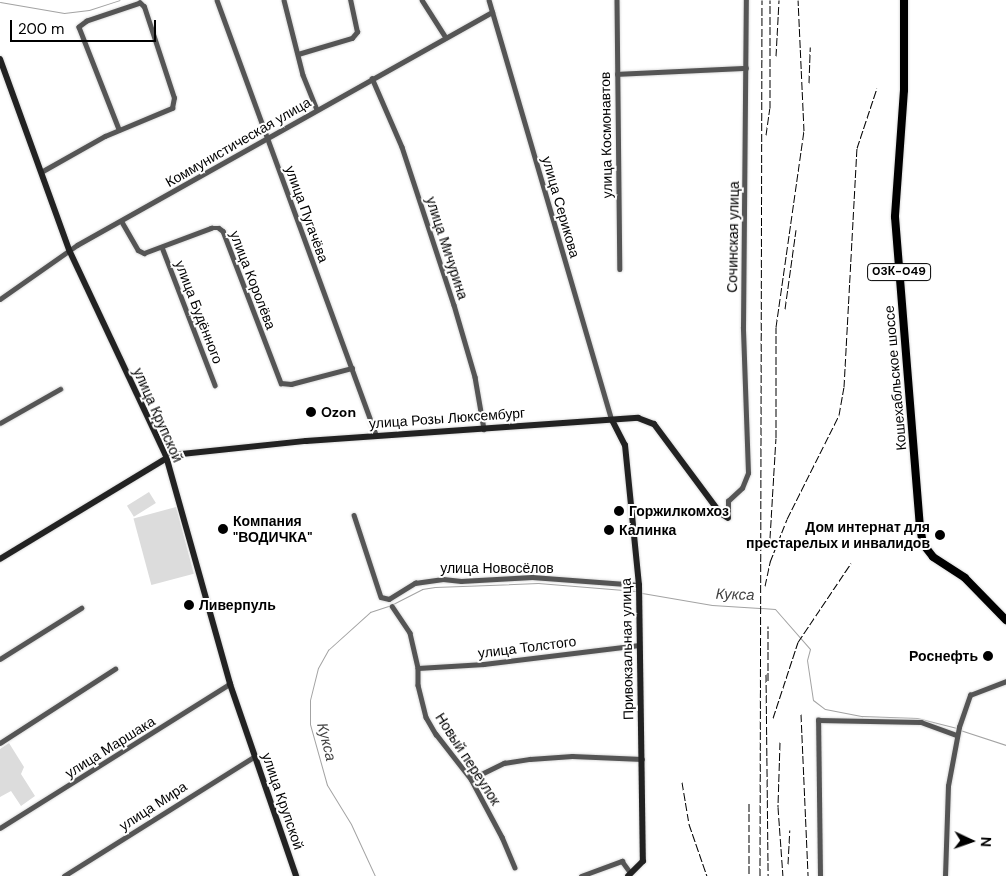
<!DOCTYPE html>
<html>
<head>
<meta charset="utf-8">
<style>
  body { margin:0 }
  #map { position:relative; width:1006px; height:876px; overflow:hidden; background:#fff; font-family:"DM Sans",sans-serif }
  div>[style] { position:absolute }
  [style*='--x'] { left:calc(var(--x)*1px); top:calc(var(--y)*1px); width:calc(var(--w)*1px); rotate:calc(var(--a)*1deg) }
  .green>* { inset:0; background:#dcdcdc; transform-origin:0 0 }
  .stream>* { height:1px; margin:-0.5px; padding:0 0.5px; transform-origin:0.5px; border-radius:0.5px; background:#a3a3a3 }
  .roads { filter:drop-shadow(0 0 1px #dbdbdb) drop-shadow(0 0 1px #dbdbdb) }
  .street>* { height:4.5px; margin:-2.25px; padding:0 2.25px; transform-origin:2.25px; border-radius:2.25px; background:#555 }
  .secondary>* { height:6px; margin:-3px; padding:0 3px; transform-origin:3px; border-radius:3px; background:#222 }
  .primary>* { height:8px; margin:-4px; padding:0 4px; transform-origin:4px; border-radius:4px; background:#000 }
  .rail>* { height:1px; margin-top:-0.5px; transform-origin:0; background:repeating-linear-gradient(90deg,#000 0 8px,transparent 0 10.5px) }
  .dots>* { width:14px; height:14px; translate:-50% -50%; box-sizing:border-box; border:2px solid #fff; border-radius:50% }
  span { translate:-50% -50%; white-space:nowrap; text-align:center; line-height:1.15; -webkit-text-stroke:4px #fff; paint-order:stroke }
  .shield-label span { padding:1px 4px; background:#fff; border:1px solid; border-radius:4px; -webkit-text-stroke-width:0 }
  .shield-label { font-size:12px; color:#000; font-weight:700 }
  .street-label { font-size:14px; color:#000 }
  .poi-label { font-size:14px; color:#000; font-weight:700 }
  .left { translate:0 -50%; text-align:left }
  .right { translate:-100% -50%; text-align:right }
  .water-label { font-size:15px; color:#444; font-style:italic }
  .north { position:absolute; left:946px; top:816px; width:50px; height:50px; -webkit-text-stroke:4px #fff; paint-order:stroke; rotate:93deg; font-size:14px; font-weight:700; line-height:20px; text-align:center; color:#000 }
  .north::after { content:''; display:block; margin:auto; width:18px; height:22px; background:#000; clip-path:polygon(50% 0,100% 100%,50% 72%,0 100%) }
  .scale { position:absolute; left:10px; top:20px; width:146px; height:22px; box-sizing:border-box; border:2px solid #000; border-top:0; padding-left:6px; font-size:15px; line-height:18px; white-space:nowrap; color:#000; -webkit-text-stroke:4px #fff; paint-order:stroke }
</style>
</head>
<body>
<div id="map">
  <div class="green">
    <i style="left:149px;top:492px;width:13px;height:26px;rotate:58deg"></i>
    <i style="left:176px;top:507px;width:69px;height:44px;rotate:75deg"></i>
    <i style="clip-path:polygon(9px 743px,24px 767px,21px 774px,35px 796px,21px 806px,11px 791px,0 797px,0 749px)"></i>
  </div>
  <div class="stream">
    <i style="--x:0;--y:2;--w:65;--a:9.8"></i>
    <i style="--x:64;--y:13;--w:25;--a:-7"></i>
    <i style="--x:89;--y:10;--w:32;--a:-18"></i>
    <i style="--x:642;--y:593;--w:71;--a:9.7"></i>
    <i style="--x:712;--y:605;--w:63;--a:3.6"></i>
    <i style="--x:775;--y:609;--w:53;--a:48.8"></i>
    <i style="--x:810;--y:649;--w:11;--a:105"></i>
    <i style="--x:807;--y:660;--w:40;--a:81.5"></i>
    <i style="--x:813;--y:700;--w:15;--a:37"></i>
    <i style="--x:825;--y:709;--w:38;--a:11"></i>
    <i style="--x:862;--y:716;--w:55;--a:2.1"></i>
    <i style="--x:917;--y:718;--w:41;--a:14"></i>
    <i style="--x:393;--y:604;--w:33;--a:-27"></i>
    <i style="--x:422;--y:589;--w:13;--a:-9"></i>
    <i style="--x:435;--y:587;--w:103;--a:-2.2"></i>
    <i style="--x:538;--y:583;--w:98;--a:4.7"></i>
    <i style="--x:960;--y:730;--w:48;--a:18.1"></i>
    <i style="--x:375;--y:876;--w:57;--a:-114.8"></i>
    <i style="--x:351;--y:824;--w:46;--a:-121.6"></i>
    <i style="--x:327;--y:785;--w:63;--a:-105.6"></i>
    <i style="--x:310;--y:724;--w:24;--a:-90"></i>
    <i style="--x:310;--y:700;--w:33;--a:-76"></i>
    <i style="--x:318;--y:668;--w:21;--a:-61"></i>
    <i style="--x:328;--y:650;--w:57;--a:-42.1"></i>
    <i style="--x:370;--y:612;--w:20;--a:-18"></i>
  </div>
  <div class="roads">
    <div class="street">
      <i style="--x:217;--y:0;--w:463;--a:69.9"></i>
      <i style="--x:284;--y:0;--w:77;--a:75.8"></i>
      <i style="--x:303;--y:75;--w:37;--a:68"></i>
      <i style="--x:422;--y:0;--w:43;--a:57.4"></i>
      <i style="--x:489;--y:0;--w:438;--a:73.7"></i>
      <i style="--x:617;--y:0;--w:269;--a:89.4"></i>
      <i style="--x:298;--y:54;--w:56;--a:-16.5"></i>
      <i style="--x:352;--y:38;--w:8;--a:-50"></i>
      <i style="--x:357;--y:32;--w:33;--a:-102"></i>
      <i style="--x:617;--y:74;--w:129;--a:-2.7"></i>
      <i style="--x:372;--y:78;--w:75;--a:66.5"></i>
      <i style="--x:402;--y:147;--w:166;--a:71.8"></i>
      <i style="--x:454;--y:305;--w:75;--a:73.7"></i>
      <i style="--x:475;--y:377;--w:53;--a:80.2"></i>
      <i style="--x:41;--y:172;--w:73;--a:-29.4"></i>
      <i style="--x:105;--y:136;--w:73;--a:-22.7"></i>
      <i style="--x:172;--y:108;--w:10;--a:-79"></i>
      <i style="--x:174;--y:98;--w:96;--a:-108.2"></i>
      <i style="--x:144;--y:7;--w:6;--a:-135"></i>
      <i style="--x:140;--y:3;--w:56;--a:161.2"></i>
      <i style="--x:87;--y:21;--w:10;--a:143"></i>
      <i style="--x:79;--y:27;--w:110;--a:68.6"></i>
      <i style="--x:122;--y:222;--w:32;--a:60"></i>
      <i style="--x:138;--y:250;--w:7;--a:27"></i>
      <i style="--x:144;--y:253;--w:72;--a:-20.5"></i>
      <i style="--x:211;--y:228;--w:8;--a:0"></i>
      <i style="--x:219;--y:228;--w:5;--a:37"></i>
      <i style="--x:223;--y:231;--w:163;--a:69.1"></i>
      <i style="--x:281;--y:383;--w:10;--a:6"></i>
      <i style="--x:291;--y:384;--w:63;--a:-14.7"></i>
      <i style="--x:162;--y:247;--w:148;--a:69"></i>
      <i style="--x:0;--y:299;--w:94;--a:-35"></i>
      <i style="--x:77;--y:245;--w:476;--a:-29.3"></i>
      <i style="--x:0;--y:423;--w:69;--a:-29.5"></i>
      <i style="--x:354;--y:515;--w:86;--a:71.8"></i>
      <i style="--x:381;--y:597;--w:8;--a:14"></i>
      <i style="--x:389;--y:599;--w:31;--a:-32"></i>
      <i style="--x:415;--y:583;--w:28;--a:-8"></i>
      <i style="--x:443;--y:579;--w:18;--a:6"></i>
      <i style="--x:461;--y:581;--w:71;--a:-3.2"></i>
      <i style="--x:532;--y:577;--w:107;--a:4.3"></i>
      <i style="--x:728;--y:518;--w:17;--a:-90"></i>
      <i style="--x:728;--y:501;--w:19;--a:-43"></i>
      <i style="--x:742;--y:488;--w:16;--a:-68"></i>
      <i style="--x:748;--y:473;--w:146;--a:-92"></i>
      <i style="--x:743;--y:327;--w:327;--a:-89.5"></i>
      <i style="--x:392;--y:606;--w:32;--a:56"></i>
      <i style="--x:410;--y:633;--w:36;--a:77"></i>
      <i style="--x:418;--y:668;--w:17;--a:90"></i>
      <i style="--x:418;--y:685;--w:33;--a:76"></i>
      <i style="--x:426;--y:717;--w:20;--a:60"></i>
      <i style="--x:436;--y:734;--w:57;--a:52.1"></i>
      <i style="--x:471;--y:779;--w:66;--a:61.9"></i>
      <i style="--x:502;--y:837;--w:33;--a:67"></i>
      <i style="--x:0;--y:659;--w:96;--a:-32.2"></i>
      <i style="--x:418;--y:668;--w:66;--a:-3.5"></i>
      <i style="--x:484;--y:664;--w:156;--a:-7"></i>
      <i style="--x:0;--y:743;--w:137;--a:-32.8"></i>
      <i style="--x:471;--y:779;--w:37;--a:-26"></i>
      <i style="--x:504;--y:763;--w:26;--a:-9"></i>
      <i style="--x:530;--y:759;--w:42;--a:-4.1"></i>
      <i style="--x:572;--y:756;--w:70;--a:2.5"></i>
      <i style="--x:0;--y:828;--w:271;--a:-32.1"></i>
      <i style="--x:64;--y:876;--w:224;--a:-32.1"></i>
      <i style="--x:581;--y:876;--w:44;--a:-20.1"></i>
      <i style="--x:622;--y:861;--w:14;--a:54"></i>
      <i style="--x:820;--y:876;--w:156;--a:-90.7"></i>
      <i style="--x:818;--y:720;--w:103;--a:1.1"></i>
      <i style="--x:921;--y:722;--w:37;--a:20"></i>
      <i style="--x:945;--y:876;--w:90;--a:-88.1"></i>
      <i style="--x:948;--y:786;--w:60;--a:-79.4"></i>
      <i style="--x:959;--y:727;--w:34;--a:-71"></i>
      <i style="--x:970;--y:695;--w:39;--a:-21"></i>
    </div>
    <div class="secondary">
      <i style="--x:0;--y:59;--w:205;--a:70.1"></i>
      <i style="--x:70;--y:252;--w:225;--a:64.8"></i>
      <i style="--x:166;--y:456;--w:237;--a:74.3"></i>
      <i style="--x:230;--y:684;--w:203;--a:71"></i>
      <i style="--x:612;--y:420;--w:28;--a:63"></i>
      <i style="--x:625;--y:445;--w:141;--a:84.3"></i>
      <i style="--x:639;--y:585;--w:276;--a:89.2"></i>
      <i style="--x:643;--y:861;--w:21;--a:135"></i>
      <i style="--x:0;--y:559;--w:201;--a:-31.2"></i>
      <i style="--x:172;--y:455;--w:135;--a:-6"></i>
      <i style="--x:306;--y:441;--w:333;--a:-4"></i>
      <i style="--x:638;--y:418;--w:17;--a:21"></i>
      <i style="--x:654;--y:424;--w:111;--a:53.4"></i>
      <i style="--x:720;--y:513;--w:9;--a:32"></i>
    </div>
    <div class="primary">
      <i style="--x:904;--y:0;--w:90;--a:90"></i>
      <i style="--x:904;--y:90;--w:127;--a:94.1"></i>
      <i style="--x:895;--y:217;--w:311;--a:85.4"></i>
      <i style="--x:920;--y:527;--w:17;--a:80"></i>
      <i style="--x:923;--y:544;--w:16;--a:52"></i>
      <i style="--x:933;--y:557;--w:38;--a:33"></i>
      <i style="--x:965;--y:578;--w:59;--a:45.7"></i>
    </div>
  </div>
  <div class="rail">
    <i style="--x:776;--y:56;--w:56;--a:-86.9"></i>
    <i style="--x:809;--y:83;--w:36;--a:-88"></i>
    <i style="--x:766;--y:135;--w:27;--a:-82"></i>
    <i style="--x:770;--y:108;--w:108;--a:-90"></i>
    <i style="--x:785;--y:309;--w:80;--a:-82.1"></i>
    <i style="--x:770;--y:538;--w:100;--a:-86.6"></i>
    <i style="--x:776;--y:438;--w:111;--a:-90"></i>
    <i style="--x:776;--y:327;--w:198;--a:-81.9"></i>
    <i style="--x:804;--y:131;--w:131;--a:-92.6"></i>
    <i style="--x:765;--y:586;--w:25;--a:-78"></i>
    <i style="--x:770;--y:562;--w:46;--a:-68.4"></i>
    <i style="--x:787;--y:519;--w:116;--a:-63.4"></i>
    <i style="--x:839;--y:415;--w:28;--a:-80"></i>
    <i style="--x:844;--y:387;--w:239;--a:-86.9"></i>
    <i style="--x:857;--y:148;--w:63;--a:-71.6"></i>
    <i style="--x:766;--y:674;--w:202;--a:89.4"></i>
    <i style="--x:768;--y:681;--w:55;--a:-90"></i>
    <i style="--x:801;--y:714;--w:162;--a:87.5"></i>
    <i style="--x:773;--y:718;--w:80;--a:-71.8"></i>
    <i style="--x:798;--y:642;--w:95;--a:-56.1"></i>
    <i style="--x:780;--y:742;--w:65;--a:91.8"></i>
    <i style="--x:778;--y:807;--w:69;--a:85.9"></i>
    <i style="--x:682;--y:782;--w:43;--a:80.5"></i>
    <i style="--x:689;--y:824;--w:55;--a:70.9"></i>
    <i style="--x:749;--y:803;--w:73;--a:90"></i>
    <i style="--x:788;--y:864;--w:34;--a:-87"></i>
    <i style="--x:760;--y:876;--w:876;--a:-89.87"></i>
  </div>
  <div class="dots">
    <i style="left:311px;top:412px;background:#000"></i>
    <i style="left:619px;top:511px;background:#000"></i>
    <i style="left:223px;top:529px;background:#000"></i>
    <i style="left:609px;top:530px;background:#000"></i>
    <i style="left:940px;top:535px;background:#000"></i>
    <i style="left:189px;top:605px;background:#000"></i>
    <i style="left:988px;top:656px;background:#000"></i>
  </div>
  <div class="shield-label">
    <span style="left:899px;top:272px">03К-049</span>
  </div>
  <div class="street-label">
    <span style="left:606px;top:135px;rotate:-91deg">улица Космонавтов</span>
    <span style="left:238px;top:142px;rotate:-30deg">Коммунистическая улица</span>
    <span style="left:561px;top:207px;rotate:74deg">улица Серикова</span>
    <span style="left:307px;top:214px;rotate:70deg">улица Пугачёва</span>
    <span style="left:733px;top:237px;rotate:-89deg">Сочинская улица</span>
    <span style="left:447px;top:248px;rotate:72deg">улица Мичурина</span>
    <span style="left:253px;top:280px;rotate:69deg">улица Королёва</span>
    <span style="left:199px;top:312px;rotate:69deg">улица Будённого</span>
    <span style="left:895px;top:378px;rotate:-95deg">Кошехабльское шоссе</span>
    <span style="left:158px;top:415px;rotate:66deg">улица Крупской</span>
    <span style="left:447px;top:418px;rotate:-4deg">улица Розы Люксембург</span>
    <span style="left:497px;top:568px">улица Новосёлов</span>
    <span style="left:527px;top:647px;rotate:-7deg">улица Толстого</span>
    <span style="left:627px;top:649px;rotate:-91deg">Привокзальная улица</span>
    <span style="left:110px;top:747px;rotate:-32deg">улица Маршака</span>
    <span style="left:468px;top:759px;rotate:57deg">Новый переулок</span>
    <span style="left:283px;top:801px;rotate:71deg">улица Крупской</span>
    <span style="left:153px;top:806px;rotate:-33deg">улица Мира</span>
  </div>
  <div class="poi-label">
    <span class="left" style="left:321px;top:412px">Ozon</span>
    <span class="left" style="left:629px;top:511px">Горжилкомхоз</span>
    <span class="left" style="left:233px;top:529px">Компания<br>"ВОДИЧКА"</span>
    <span class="right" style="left:930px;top:535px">Дом интернат для<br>престарелых и инвалидов</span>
    <span class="left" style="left:619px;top:530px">Калинка</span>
    <span class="left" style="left:199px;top:605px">Ливерпуль</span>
    <span class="right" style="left:978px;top:656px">Роснефть</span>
  </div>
  <div class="water-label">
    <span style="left:735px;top:595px;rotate:2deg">Кукса</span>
    <span style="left:326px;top:742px;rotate:76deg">Кукса</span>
  </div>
  <div class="north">N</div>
  <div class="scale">200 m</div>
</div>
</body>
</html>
